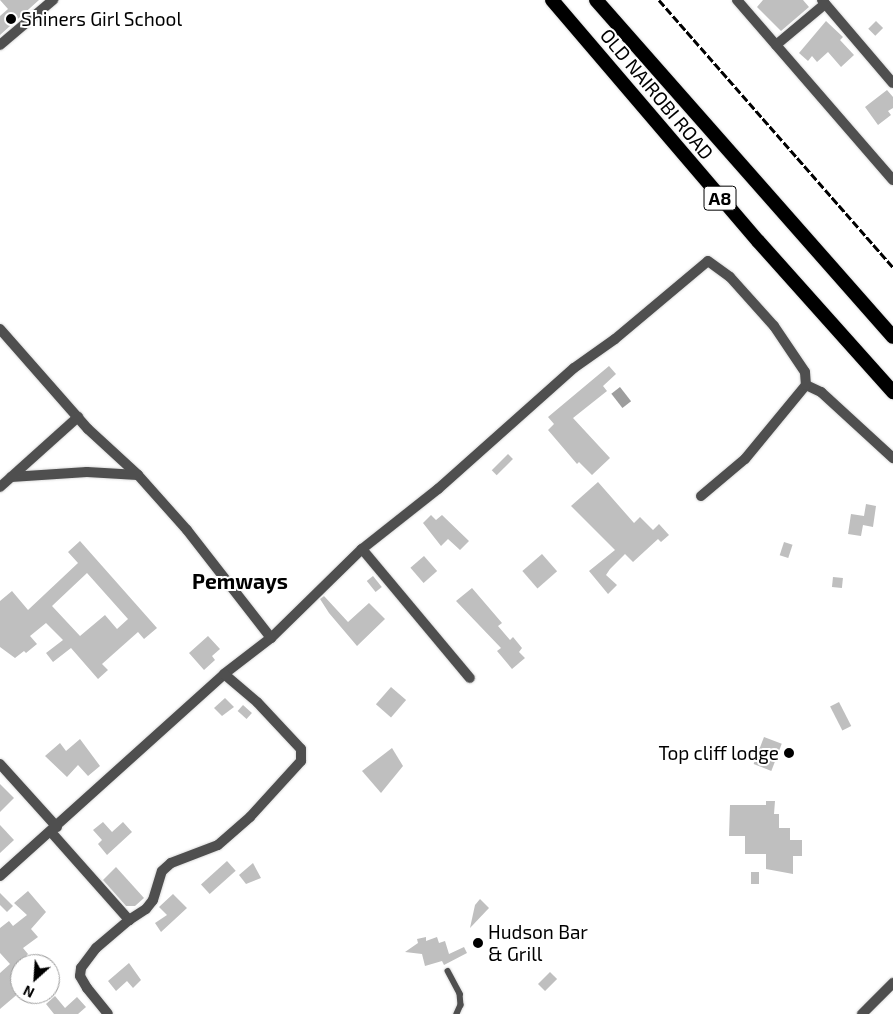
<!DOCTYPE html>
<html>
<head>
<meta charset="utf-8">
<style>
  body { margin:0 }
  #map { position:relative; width:893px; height:1014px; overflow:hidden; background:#fff; font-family:"Exo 2",sans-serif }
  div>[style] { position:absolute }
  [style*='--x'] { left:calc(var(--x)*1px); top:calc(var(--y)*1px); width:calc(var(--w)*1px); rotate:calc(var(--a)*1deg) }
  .water>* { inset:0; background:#9d9d9d; transform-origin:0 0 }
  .building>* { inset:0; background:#bfbfbf; transform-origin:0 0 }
  .roads { filter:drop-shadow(0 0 1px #dbdbdb) drop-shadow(0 0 1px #dbdbdb) }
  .service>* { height:5.5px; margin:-2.75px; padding:0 2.75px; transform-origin:2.75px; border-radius:2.75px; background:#4f4f4f }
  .minor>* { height:10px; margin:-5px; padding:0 5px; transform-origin:5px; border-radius:5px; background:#4f4f4f }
  .tertiary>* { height:10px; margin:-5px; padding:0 5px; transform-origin:5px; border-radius:5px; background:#4f4f4f }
  .trunk>* { height:14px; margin:-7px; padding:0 7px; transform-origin:7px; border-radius:7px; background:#000 }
  .rail>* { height:3px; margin-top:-1.5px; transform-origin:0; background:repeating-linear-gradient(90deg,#000 0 8px,transparent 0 10.5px) }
  .dots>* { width:14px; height:14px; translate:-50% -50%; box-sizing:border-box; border:2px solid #fff; border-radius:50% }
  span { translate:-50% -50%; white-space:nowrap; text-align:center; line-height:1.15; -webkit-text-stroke:4px #fff; paint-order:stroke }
  .shield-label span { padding:1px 4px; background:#fff; border:1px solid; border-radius:4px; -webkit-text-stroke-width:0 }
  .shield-label { font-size:18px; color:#000; font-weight:700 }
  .poi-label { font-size:19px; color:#000 }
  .left { translate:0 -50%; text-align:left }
  .right { translate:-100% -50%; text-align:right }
  .street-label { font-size:19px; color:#000 }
  .quarter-label { font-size:21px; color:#000; font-weight:700 }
  .north { position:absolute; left:10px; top:954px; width:50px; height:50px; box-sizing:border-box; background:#fff; border:1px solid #999; border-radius:50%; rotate:206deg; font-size:14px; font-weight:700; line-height:20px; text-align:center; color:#000 }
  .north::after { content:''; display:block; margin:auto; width:18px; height:22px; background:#000; clip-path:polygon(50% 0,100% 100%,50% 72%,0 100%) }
</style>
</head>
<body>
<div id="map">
  <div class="water">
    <i style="left:620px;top:387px;width:18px;height:11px;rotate:52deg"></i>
  </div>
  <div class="building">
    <i style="clip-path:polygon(0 0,39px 0,0 35px,0 16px,8px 9px)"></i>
    <i style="clip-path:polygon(763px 0,803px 0,809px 7px,781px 31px,757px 7px)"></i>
    <i style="clip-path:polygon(826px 21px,843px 37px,840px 40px,854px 55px,841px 67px,828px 52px,817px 62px,812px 56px,808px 61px,799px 53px)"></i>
    <i style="left:876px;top:21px;width:10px;height:11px;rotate:45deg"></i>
    <i style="clip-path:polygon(887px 90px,893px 97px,893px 108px,888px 111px,891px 115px,878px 125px,865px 107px)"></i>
    <i style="clip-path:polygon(609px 366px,616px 374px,603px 386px,607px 391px,573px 418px,610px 458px,592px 475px,579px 462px,577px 464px,548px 430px,554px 424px,548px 417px)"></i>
    <i style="left:508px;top:454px;width:7px;height:23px;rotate:45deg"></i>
    <i style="clip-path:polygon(598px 482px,634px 523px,640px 517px,653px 530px,659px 524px,669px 535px,661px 542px,658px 539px,633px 562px,625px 554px,610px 569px,606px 575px,617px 585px,608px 594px,589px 571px,615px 550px,571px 506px)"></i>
    <i style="clip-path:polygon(866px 504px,876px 506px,873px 527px,863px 525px,861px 536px,848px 534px,851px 514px,864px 516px)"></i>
    <i style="clip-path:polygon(431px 515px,436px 520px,442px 515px,469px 541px,460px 550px,448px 539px,441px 546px,423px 523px)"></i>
    <i style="clip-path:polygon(evenodd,80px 541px,157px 628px,144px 639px,138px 632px,102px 664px,108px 670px,98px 679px,71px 648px,53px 662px,46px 653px,63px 640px,46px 623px,30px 636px,37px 644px,26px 653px,24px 651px,15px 658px,0 647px,0 601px,12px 591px,28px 610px,78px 563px,68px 552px,80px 541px,87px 573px,128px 619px,117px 629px,105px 615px,80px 636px,52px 606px,87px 573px)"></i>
    <i style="left:784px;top:542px;width:9px;height:14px;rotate:18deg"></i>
    <i style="left:542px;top:554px;width:23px;height:26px;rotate:49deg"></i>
    <i style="left:424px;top:556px;width:20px;height:18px;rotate:49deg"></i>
    <i style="left:373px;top:576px;width:14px;height:8px;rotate:51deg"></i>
    <i style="left:833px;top:577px;width:10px;height:10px;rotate:6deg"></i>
    <i style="clip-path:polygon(472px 588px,502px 623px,498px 626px,510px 640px,513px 637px,522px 648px,519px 652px,525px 658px,512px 669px,497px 651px,501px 648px,456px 601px)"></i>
    <i style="clip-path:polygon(324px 596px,348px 622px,369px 603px,385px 619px,357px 646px,329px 613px,320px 599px)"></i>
    <i style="clip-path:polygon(208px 636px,220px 649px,212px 656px,215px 660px,204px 670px,189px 653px)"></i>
    <i style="left:391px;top:687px;width:20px;height:23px;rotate:41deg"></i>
    <i style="clip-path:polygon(225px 698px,234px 707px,222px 716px,214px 708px)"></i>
    <i style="left:839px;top:702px;width:27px;height:10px;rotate:63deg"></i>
    <i style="left:243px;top:705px;width:12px;height:8px;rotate:42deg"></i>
    <i style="left:764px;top:737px;width:19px;height:29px;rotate:21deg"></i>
    <i style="clip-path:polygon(80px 739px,100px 766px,88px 776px,78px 765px,67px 777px,45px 756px,60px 743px,66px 751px)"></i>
    <i style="clip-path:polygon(392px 748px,403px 766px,381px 793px,362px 771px)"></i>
    <i style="clip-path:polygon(0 784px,14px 798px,0 812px)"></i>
    <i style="clip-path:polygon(766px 801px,775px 801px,774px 814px,779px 814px,779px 828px,790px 828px,790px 840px,802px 840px,802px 856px,793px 856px,793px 874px,766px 869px,766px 854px,745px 854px,745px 836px,729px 836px,730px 805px,766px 805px)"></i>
    <i style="clip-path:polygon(103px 822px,112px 832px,123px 822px,132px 832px,107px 855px,98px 844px,102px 840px,93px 830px)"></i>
    <i style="clip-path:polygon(0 825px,14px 840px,0 853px)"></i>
    <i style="left:227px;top:861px;width:13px;height:35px;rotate:48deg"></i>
    <i style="clip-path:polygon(253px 863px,261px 878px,246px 884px,239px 875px)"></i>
    <i style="clip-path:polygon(116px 867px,144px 898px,135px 906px,126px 906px,103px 880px)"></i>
    <i style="left:751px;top:872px;width:8px;height:12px"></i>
    <i style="clip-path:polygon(28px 891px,46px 912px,31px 929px,38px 937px,23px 948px,28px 954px,20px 964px,20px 992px,0 1009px,0 973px,10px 964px,0 953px,0 928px,9px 921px,13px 926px,27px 915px,14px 903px)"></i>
    <i style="clip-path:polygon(0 893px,13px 906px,7px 912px,0 905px)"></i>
    <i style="clip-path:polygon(173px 894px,187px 908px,161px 932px,155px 923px,167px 915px,159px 907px)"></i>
    <i style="clip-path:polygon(480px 899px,489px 908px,470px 928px,475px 905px)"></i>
    <i style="clip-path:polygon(426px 937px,426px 941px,437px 937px,439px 943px,445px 941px,449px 954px,464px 947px,467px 953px,444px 965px,442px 961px,425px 966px,422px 954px,405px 952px,418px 943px,417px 939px)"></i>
    <i style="clip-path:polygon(129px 963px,141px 980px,133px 988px,127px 981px,116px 991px,108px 981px)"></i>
    <i style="left:550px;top:972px;width:10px;height:17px;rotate:45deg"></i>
    <i style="clip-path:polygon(55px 996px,65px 1008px,77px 997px,86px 1007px,78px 1014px,54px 1014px,46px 1004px)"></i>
  </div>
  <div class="roads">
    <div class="service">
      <i style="--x:448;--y:971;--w:26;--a:62"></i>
      <i style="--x:460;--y:994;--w:11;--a:85"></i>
      <i style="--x:461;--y:1005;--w:10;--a:114"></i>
    </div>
    <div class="minor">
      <i style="--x:822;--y:0;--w:109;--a:49.5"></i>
      <i style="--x:0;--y:45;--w:70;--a:-40.3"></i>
      <i style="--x:776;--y:45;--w:64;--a:-39.9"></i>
      <i style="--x:0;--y:329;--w:133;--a:48.7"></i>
      <i style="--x:88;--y:429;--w:68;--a:42.6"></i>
      <i style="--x:138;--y:475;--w:74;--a:48.3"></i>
      <i style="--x:187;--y:530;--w:137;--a:52.1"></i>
      <i style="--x:11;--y:477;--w:76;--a:-3.8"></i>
      <i style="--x:87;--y:472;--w:51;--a:3.4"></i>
      <i style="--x:0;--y:487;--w:105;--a:-41.9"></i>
      <i style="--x:701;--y:496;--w:57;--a:-40.1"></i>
      <i style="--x:745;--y:459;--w:96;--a:-50.5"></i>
      <i style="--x:806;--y:385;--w:17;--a:25"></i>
      <i style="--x:821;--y:392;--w:98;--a:42.5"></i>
      <i style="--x:362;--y:549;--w:168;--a:50.1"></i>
      <i style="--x:0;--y:764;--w:85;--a:47.9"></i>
      <i style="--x:51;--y:832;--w:118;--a:48.4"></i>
      <i style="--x:129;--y:920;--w:43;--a:139.7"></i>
      <i style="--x:96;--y:948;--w:25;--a:127"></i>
      <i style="--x:81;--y:968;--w:8;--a:97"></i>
      <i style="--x:80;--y:976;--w:14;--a:60"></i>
      <i style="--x:87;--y:988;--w:33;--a:51"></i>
      <i style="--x:0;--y:876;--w:302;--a:-42"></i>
      <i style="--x:224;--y:674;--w:59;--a:-37.5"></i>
      <i style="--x:271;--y:638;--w:127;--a:-44.4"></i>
      <i style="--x:362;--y:549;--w:97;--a:-38.3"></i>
      <i style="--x:438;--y:489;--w:182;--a:-41.7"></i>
      <i style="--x:574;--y:368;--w:50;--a:-35.3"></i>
      <i style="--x:615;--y:339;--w:121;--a:-40"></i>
      <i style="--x:708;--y:261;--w:27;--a:36"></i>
      <i style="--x:730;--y:277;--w:66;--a:48.1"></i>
      <i style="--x:774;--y:326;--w:55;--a:56"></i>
      <i style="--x:805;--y:372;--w:13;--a:86"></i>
      <i style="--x:129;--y:920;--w:20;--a:-33"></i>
      <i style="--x:146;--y:909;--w:11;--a:-52"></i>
      <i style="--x:153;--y:900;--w:30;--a:-73"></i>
      <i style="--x:162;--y:871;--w:12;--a:-42"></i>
      <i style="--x:171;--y:863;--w:50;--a:-21"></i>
      <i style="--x:218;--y:845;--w:43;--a:-41.2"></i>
      <i style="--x:250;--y:817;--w:76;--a:-47.7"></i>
      <i style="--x:301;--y:761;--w:12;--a:-90"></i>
      <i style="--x:301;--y:749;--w:64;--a:-133.1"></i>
      <i style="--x:257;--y:702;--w:43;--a:-139.7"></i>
    </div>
    <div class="tertiary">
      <i style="--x:737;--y:0;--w:238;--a:49.1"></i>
      <i style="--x:862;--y:1014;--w:44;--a:-45"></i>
    </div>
    <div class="trunk">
      <i style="--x:552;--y:0;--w:317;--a:49.5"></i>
      <i style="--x:758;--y:241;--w:203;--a:48.2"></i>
      <i style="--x:596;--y:0;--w:449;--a:48.6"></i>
    </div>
  </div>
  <div class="rail">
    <i style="--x:659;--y:0;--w:355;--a:48.8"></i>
  </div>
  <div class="dots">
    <i style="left:11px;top:19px;background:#000"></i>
    <i style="left:789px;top:753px;background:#000"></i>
    <i style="left:478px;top:943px;background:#000"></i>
  </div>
  <div class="shield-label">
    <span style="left:720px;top:198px">A8</span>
  </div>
  <div class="poi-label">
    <span class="left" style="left:21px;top:19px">Shiners Girl School</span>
    <span class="right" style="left:779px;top:753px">Top cliff lodge</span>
    <span class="left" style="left:488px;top:943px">Hudson Bar<br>&amp; Grill</span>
  </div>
  <div class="street-label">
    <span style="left:657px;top:94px;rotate:50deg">OLD NAIROBI ROAD</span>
  </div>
  <div class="quarter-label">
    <span style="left:240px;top:581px">Pemways</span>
  </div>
  <div class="north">N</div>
</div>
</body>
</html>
